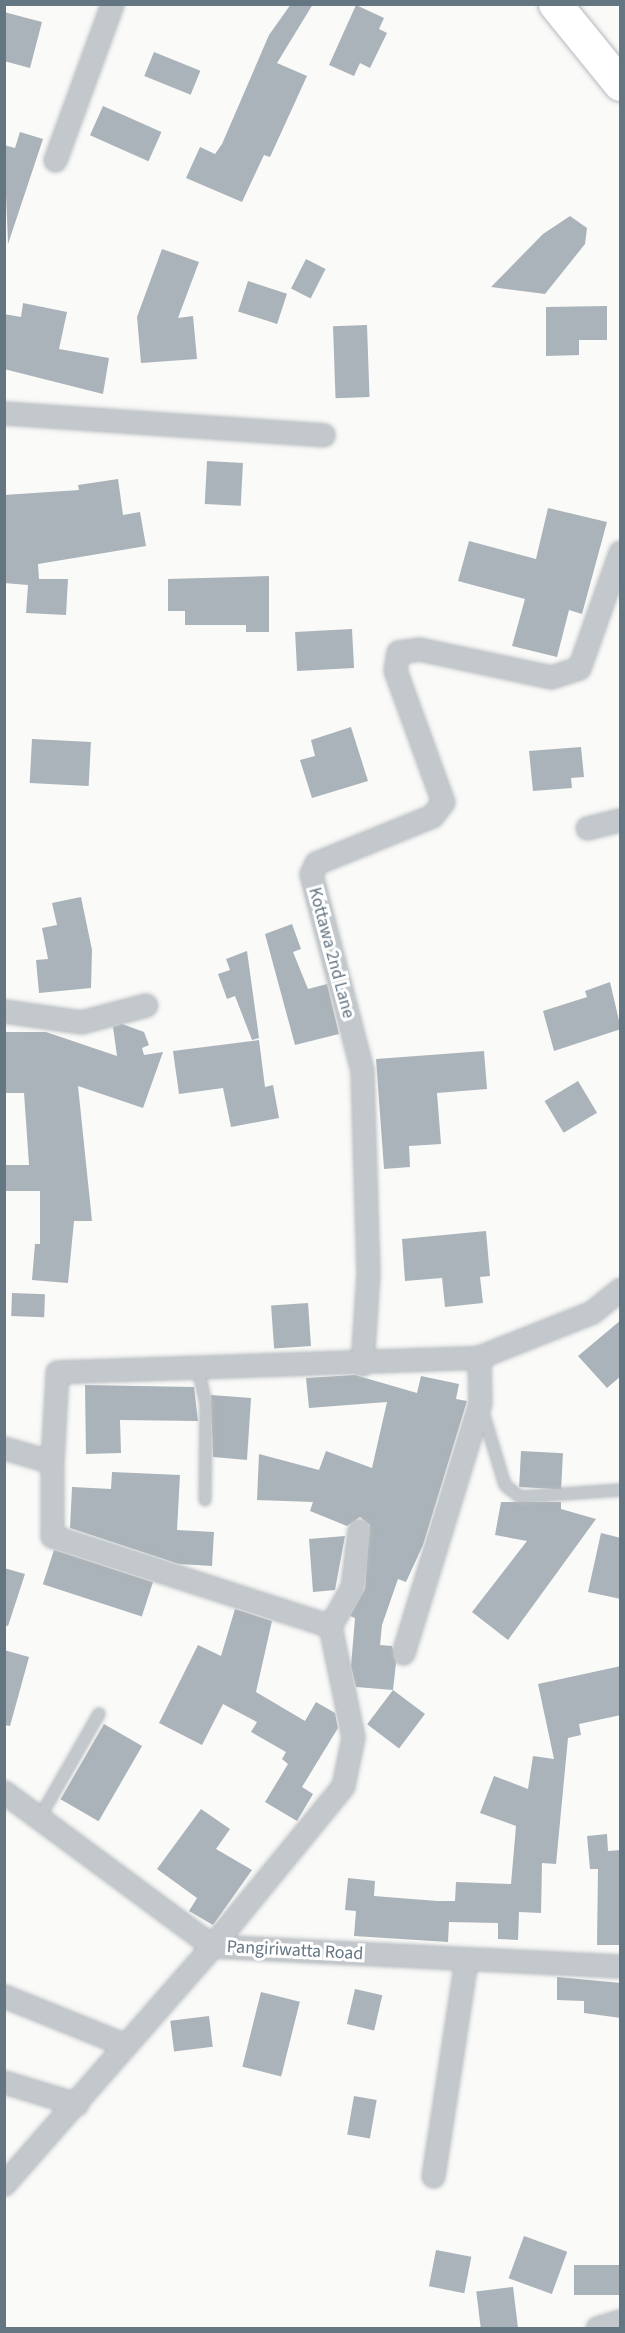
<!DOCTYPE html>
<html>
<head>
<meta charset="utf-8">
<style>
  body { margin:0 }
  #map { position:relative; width:625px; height:2333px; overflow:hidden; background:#fafaf8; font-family:"Source Sans 3",sans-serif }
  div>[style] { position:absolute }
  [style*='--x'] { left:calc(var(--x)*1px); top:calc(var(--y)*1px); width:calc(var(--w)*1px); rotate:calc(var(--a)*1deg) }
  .building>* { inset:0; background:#aab3b9; transform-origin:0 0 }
  .roads { filter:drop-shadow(0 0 2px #b5babe) drop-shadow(0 0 2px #b5babe) }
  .service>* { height:10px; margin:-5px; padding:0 5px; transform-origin:5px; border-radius:5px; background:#c3c8cc }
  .minor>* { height:21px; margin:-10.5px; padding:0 10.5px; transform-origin:10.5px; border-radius:10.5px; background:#c3c8cc }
  .primary>* { height:33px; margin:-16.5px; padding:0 16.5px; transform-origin:16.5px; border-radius:16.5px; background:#fff }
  span { translate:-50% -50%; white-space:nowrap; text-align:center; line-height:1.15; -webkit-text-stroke:6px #fff; paint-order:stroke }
  .street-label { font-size:18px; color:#657683 }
  .frame { position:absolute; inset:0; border:6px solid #657683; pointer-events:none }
</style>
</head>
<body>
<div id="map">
  <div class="building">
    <i style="clip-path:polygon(291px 4px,313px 4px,277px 63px,307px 76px,270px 157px,264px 155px,242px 202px,186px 178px,200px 147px,215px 154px,222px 144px,269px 35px)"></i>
    <i style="clip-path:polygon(356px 5px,384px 18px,379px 29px,387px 33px,370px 68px,360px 63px,354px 76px,329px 65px)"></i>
    <i style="clip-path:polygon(4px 12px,42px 22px,30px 68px,4px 61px)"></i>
    <i style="left:154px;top:52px;width:50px;height:26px;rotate:22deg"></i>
    <i style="left:103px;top:106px;width:64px;height:32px;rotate:24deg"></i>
    <i style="clip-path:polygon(20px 132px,43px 139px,8px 244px,4px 145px,15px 148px)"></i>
    <i style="clip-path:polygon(570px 216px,587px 228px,585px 244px,545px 294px,491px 287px,543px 234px)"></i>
    <i style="clip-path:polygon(162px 249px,199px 262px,178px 318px,193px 316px,197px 359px,141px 363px,137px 317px)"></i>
    <i style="left:306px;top:259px;width:22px;height:33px;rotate:27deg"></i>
    <i style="left:248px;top:281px;width:41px;height:32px;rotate:18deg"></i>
    <i style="clip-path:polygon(23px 303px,67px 312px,59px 349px,109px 358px,103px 394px,4px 369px,4px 314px,21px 317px)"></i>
    <i style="clip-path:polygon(607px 306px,607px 340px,579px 340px,579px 355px,546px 356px,546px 307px)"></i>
    <i style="left:367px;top:325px;width:72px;height:34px;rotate:88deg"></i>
    <i style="left:207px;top:461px;width:36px;height:43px;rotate:3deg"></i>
    <i style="clip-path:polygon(118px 479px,123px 515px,140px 512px,146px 546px,38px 564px,39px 579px,68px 579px,66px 615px,26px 613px,28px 585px,4px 583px,4px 495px,79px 490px,78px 485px)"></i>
    <i style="clip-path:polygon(548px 508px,607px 522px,582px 614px,569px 610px,557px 657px,512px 646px,525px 599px,458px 581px,469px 541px,536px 559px)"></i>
    <i style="clip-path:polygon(269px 576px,269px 632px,246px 632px,246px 625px,185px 625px,185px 611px,168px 611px,168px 579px)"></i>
    <i style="left:352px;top:629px;width:39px;height:57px;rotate:87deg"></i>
    <i style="clip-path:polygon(351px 727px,368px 781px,312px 798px,300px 760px,315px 756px,311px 740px)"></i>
    <i style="left:32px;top:739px;width:59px;height:44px;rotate:3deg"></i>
    <i style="clip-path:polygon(581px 747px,584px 777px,571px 778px,572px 788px,533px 791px,529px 751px)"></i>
    <i style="clip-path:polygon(81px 897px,92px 950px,91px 988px,39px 993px,36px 960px,48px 959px,42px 928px,57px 925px,52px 903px)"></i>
    <i style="clip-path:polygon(292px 924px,301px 949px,293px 952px,308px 989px,327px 984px,339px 1034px,295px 1045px,265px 934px)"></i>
    <i style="clip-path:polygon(247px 951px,259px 1038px,252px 1040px,235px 996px,227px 999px,218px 974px,230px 970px,226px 959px)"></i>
    <i style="clip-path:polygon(610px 982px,621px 1029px,554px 1051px,543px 1011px,587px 997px,585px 991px)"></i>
    <i style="clip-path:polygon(122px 1024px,144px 1032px,149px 1045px,142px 1048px,144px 1055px,163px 1052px,143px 1108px,78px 1086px,92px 1221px,74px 1221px,68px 1283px,32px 1280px,35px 1244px,40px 1244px,40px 1191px,4px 1191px,4px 1165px,29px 1165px,24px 1093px,4px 1093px,4px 1032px,46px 1032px,117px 1056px,113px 1027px)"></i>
    <i style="clip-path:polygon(259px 1040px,265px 1087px,273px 1085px,279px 1118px,231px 1127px,223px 1088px,179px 1094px,173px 1051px)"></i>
    <i style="clip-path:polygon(484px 1051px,487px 1089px,437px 1093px,441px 1144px,409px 1146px,410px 1167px,384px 1169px,376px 1059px)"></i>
    <i style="left:578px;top:1081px;width:37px;height:39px;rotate:59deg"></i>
    <i style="clip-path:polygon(486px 1231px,490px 1276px,480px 1277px,483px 1303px,445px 1307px,442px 1278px,405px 1281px,402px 1239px)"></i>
    <i style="left:12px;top:1293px;width:33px;height:23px;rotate:2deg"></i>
    <i style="left:308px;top:1303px;width:43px;height:37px;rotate:86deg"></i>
    <i style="clip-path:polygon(621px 1320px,621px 1376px,607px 1388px,578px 1356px)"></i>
    <i style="clip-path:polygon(355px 1375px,417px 1393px,421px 1376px,459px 1384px,456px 1399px,467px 1401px,423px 1545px,406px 1582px,398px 1579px,382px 1625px,380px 1645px,392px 1646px,396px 1663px,393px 1690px,356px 1687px,351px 1666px,355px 1618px,350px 1616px,365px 1589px,370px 1525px,360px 1517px,347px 1526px,310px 1511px,313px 1502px,257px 1500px,259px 1454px,319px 1470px,326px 1451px,372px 1468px,387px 1402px,309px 1408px,306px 1378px)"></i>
    <i style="clip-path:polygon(85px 1385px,194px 1387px,198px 1421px,120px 1420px,121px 1453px,86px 1454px)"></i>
    <i style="clip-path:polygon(211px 1395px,251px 1398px,247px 1460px,213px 1457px)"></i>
    <i style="left:521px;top:1451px;width:42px;height:36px;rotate:3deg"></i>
    <i style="clip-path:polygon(112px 1472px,180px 1475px,177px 1530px,214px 1532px,212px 1566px,179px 1564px,70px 1528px,72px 1487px,111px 1489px)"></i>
    <i style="clip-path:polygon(501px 1502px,561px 1502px,561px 1509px,596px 1519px,508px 1640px,472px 1612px,527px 1541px,495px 1535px)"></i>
    <i style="clip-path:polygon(601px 1533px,621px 1538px,621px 1599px,588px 1592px)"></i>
    <i style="clip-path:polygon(345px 1536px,335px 1590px,313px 1592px,309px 1539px)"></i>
    <i style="left:54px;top:1550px;width:104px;height:36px;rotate:18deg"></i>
    <i style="clip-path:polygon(4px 1568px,25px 1574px,8px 1626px,4px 1625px)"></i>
    <i style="clip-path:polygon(235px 1609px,272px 1621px,256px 1692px,305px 1721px,316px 1702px,335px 1713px,338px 1728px,302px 1787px,313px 1794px,297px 1821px,265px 1802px,288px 1764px,282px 1759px,286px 1752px,251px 1732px,257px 1722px,223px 1704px,202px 1745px,159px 1723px,198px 1645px,221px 1656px)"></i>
    <i style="clip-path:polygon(4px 1650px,29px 1657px,10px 1726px,4px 1725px)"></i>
    <i style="clip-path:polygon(621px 1666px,621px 1715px,579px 1724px,581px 1735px,568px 1738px,556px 1864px,542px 1863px,541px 1913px,519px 1912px,518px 1940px,498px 1939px,498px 1923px,449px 1922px,448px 1942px,354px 1936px,356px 1911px,345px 1910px,348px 1878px,375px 1881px,374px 1896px,437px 1901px,455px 1901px,456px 1882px,511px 1884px,516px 1826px,480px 1813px,494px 1776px,528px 1789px,533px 1756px,554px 1759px,538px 1684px)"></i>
    <i style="left:393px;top:1690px;width:40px;height:43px;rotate:37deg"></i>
    <i style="left:104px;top:1724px;width:44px;height:87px;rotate:30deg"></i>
    <i style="clip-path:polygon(201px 1809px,230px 1829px,216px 1849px,252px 1870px,213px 1925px,189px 1911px,197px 1898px,157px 1869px)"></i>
    <i style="clip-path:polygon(607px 1834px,608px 1851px,621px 1850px,621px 1945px,597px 1945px,598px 1869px,590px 1869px,587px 1836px)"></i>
    <i style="clip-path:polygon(557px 1977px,621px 1983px,621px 2018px,584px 2013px,584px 2001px,557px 2000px)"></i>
    <i style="left:355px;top:1989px;width:28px;height:36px;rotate:13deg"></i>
    <i style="left:261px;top:1992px;width:40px;height:77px;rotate:14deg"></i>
    <i style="left:209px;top:2016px;width:31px;height:39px;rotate:83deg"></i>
    <i style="left:354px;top:2096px;width:23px;height:39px;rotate:10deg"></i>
    <i style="left:524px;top:2236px;width:46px;height:45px;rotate:20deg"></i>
    <i style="left:436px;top:2250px;width:36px;height:37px;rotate:11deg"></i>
    <i style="left:621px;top:2265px;width:30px;height:47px;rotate:90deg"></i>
    <i style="left:513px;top:2287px;width:41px;height:37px;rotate:83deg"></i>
  </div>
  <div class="roads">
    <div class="service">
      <i style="--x:198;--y:1369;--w:37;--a:77"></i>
      <i style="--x:206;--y:1405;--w:95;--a:90.6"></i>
      <i style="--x:482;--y:1409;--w:79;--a:73.2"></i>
      <i style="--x:505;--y:1485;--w:19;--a:39"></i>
      <i style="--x:520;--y:1497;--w:100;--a:-4"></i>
      <i style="--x:40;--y:1817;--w:119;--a:-60.2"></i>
    </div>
    <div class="minor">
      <i style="--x:55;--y:160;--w:166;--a:-69.9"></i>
      <i style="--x:4;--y:413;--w:320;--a:3.9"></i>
      <i style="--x:587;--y:828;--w:34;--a:-14"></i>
      <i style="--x:4;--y:1011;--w:78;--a:8.1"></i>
      <i style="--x:81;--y:1022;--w:67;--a:-14.7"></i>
      <i style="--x:362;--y:1364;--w:90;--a:-86.2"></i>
      <i style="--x:368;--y:1274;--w:204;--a:-91.7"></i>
      <i style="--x:362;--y:1070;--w:203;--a:-104.6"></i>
      <i style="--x:311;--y:874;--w:12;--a:-66"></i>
      <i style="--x:316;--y:863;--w:125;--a:-22.1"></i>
      <i style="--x:432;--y:816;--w:18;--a:-52"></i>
      <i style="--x:443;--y:802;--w:140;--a:-110"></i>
      <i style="--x:395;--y:670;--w:18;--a:-81"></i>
      <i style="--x:398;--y:652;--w:21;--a:-8"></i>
      <i style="--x:419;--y:649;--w:135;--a:12"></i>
      <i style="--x:551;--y:677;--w:29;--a:-18"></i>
      <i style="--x:579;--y:668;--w:123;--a:-70.5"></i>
      <i style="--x:4;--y:1448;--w:50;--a:16.3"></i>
      <i style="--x:52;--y:1462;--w:74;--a:90"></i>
      <i style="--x:52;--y:1536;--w:292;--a:17.9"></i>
      <i style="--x:52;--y:1462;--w:90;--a:-86.8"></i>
      <i style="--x:57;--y:1372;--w:422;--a:-2"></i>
      <i style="--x:479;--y:1357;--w:122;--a:-21.7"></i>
      <i style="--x:592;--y:1312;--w:36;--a:-39"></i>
      <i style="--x:403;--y:1653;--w:262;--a:-72.9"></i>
      <i style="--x:480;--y:1403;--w:46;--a:-91.2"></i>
      <i style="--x:4;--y:1792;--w:259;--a:36.5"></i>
      <i style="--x:212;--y:1946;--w:207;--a:-50.7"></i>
      <i style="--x:343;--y:1786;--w:50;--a:-78.5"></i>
      <i style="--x:353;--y:1737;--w:113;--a:-101.7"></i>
      <i style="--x:330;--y:1626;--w:45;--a:-60.6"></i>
      <i style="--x:352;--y:1587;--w:57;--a:-83"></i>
      <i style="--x:4;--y:1996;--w:131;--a:22"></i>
      <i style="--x:4;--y:2082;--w:76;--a:16.8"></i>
      <i style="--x:433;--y:2176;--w:218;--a:-81.3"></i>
      <i style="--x:4;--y:2184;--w:316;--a:-48.8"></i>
      <i style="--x:212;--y:1946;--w:408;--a:2.8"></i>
      <i style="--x:597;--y:2328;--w:24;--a:-17"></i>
    </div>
    <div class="primary">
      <i style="--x:555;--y:4;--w:103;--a:50.9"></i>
    </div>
  </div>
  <div class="street-label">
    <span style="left:331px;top:953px;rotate:75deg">Kottawa 2nd Lane</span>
    <span style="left:295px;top:1951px;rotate:3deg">Pangiriwatta Road</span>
  </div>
  <div class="frame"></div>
</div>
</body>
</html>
